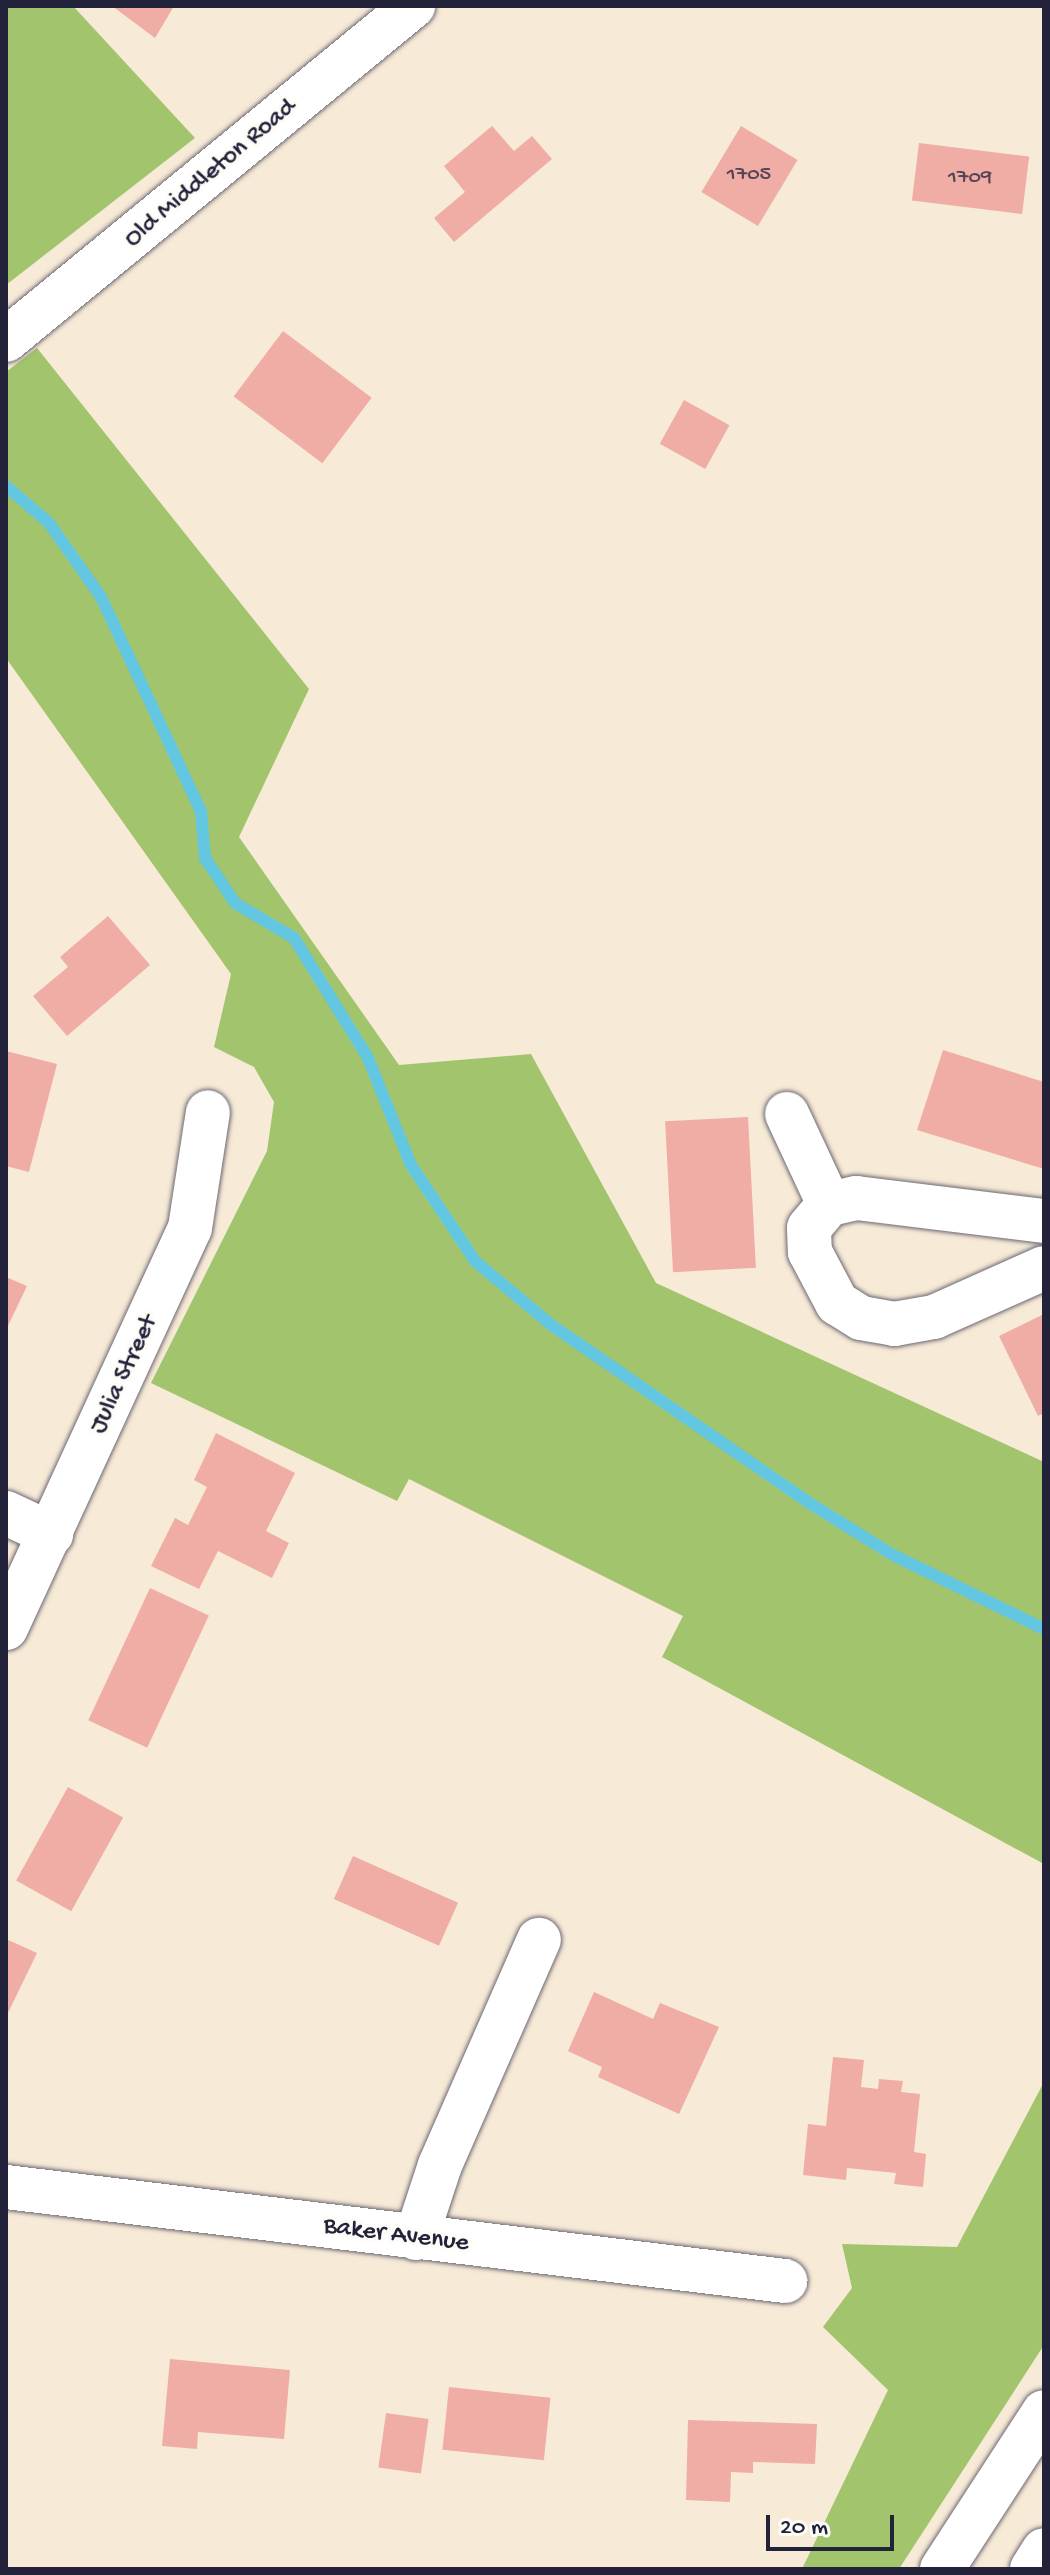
<!DOCTYPE html>
<html>
<head>
<meta charset="utf-8">
<style>
  body { margin:0 }
  #map { position:relative; width:1050px; height:2575px; overflow:hidden; background:#f7ead7; font-family:"Gochi Hand",sans-serif }
  div>[style] { position:absolute }
  [style*='--x'] { left:calc(var(--x)*1px); top:calc(var(--y)*1px); width:calc(var(--w)*1px); rotate:calc(var(--a)*1deg) }
  .green>* { inset:0; background:#a2c46d }
  .stream>* { height:12px; margin:-6px; padding:0 6px; transform-origin:6px; border-radius:6px; background:#63c7e1 }
  .building>* { inset:0; background:#f0ada5; transform-origin:0 0 }
  .roads { filter:drop-shadow(0 0 2px #6d6872) drop-shadow(0 0 2px #6d6872) }
  .minor>* { height:44px; margin:-22px; padding:0 22px; transform-origin:22px; border-radius:22px; background:#fff }
  .major>* { height:44px; margin:-22px; padding:0 22px; transform-origin:22px; border-radius:22px; background:#fff }
  span { translate:-50% -50%; white-space:nowrap; text-align:center; line-height:1.15; -webkit-text-stroke:7px #fdfcf7; paint-order:stroke }
  .number-label { font-size:22px; color:#564556 }
  .number-label span { -webkit-text-stroke-width:0 }
  .street-label { font-size:26px; color:#22223b }
  .frame { position:absolute; inset:0; border:8px solid #22223b; pointer-events:none }
  .scale { position:absolute; left:766px; top:2515px; width:128px; height:36px; box-sizing:border-box; border:4px solid #22223b; border-top:0; padding-left:10px; font-size:24px; line-height:28px; white-space:nowrap; color:#22223b; -webkit-text-stroke:6px #fdfcf7; paint-order:stroke }
</style>
</head>
<body>
<div id="map">
  <div class="green">
    <i style="clip-path:polygon(6px 6px,73px 6px,195px 138px,6px 285px)"></i>
    <i style="clip-path:polygon(37px 348px,309px 689px,239px 837px,399px 1065px,531px 1054px,656px 1283px,1044px 1462px,1044px 1864px,662px 1657px,683px 1616px,409px 1479px,397px 1501px,151px 1383px,267px 1151px,274px 1102px,254px 1067px,214px 1047px,231px 974px,6px 658px,6px 372px)"></i>
    <i style="clip-path:polygon(1044px 2082px,1044px 2345px,899px 2569px,802px 2569px,888px 2390px,823px 2327px,852px 2288px,842px 2244px,957px 2247px)"></i>
  </div>
  <div class="stream">
    <i style="--x:6;--y:486;--w:57;--a:40.7"></i>
    <i style="--x:49;--y:523;--w:90;--a:54.9"></i>
    <i style="--x:101;--y:597;--w:236;--a:65"></i>
    <i style="--x:201;--y:811;--w:47;--a:85.1"></i>
    <i style="--x:205;--y:858;--w:54;--a:56.3"></i>
    <i style="--x:235;--y:903;--w:69;--a:30.7"></i>
    <i style="--x:294;--y:938;--w:141;--a:58.3"></i>
    <i style="--x:368;--y:1058;--w:115;--a:68.1"></i>
    <i style="--x:411;--y:1165;--w:115;--a:56.3"></i>
    <i style="--x:475;--y:1261;--w:98;--a:40"></i>
    <i style="--x:550;--y:1324;--w:317;--a:34.6"></i>
    <i style="--x:811;--y:1504;--w:97;--a:31.9"></i>
    <i style="--x:893;--y:1555;--w:168;--a:26.1"></i>
  </div>
  <div class="building">
    <i style="clip-path:polygon(112px 6px,174px 6px,155px 38px)"></i>
    <i style="clip-path:polygon(492px 126px,514px 151px,532px 136px,552px 159px,454px 242px,434px 218px,465px 192px,444px 166px)"></i>
    <i style="left:741px;top:126px;width:66px;height:77px;rotate:31deg"></i>
    <i style="left:919px;top:143px;width:111px;height:58px;rotate:7deg"></i>
    <i style="left:283px;top:331px;width:111px;height:82px;rotate:37deg"></i>
    <i style="left:684px;top:400px;width:52px;height:50px;rotate:29deg"></i>
    <i style="clip-path:polygon(108px 916px,150px 965px,67px 1036px,33px 996px,68px 967px,60px 957px)"></i>
    <i style="clip-path:polygon(943px 1050px,1044px 1082px,1044px 1169px,917px 1130px)"></i>
    <i style="clip-path:polygon(6px 1051px,57px 1064px,29px 1172px,6px 1166px)"></i>
    <i style="left:748px;top:1117px;width:151px;height:83px;rotate:87deg"></i>
    <i style="clip-path:polygon(6px 1277px,27px 1286px,6px 1330px)"></i>
    <i style="clip-path:polygon(1044px 1314px,1044px 1413px,1038px 1416px,999px 1336px)"></i>
    <i style="clip-path:polygon(216px 1433px,295px 1473px,266px 1531px,289px 1543px,272px 1578px,218px 1551px,199px 1589px,151px 1566px,175px 1518px,188px 1525px,207px 1487px,194px 1480px)"></i>
    <i style="left:150px;top:1588px;width:65px;height:146px;rotate:25deg"></i>
    <i style="left:68px;top:1787px;width:63px;height:107px;rotate:29deg"></i>
    <i style="left:353px;top:1856px;width:115px;height:47px;rotate:24deg"></i>
    <i style="clip-path:polygon(6px 1939px,37px 1953px,6px 2017px)"></i>
    <i style="clip-path:polygon(594px 1992px,653px 2019px,660px 2003px,719px 2027px,679px 2114px,598px 2077px,602px 2067px,568px 2051px)"></i>
    <i style="clip-path:polygon(833px 2057px,864px 2060px,861px 2087px,878px 2089px,879px 2079px,903px 2081px,901px 2092px,920px 2094px,914px 2152px,926px 2154px,923px 2187px,894px 2184px,896px 2173px,847px 2168px,846px 2180px,803px 2175px,808px 2124px,826px 2126px)"></i>
    <i style="clip-path:polygon(170px 2359px,290px 2370px,284px 2439px,198px 2432px,197px 2449px,162px 2446px)"></i>
    <i style="left:449px;top:2387px;width:102px;height:63px;rotate:6deg"></i>
    <i style="left:386px;top:2413px;width:43px;height:55px;rotate:8deg"></i>
    <i style="clip-path:polygon(688px 2420px,817px 2424px,815px 2464px,753px 2462px,753px 2473px,731px 2472px,730px 2502px,686px 2500px)"></i>
  </div>
  <div class="roads">
    <div class="minor">
      <i style="--x:6;--y:340;--w:527;--a:-39.37"></i>
      <i style="--x:787;--y:1114;--w:99;--a:65"></i>
      <i style="--x:1044;--y:1221;--w:189;--a:-173"></i>
      <i style="--x:856;--y:1198;--w:28;--a:167"></i>
      <i style="--x:829;--y:1204;--w:31;--a:130"></i>
      <i style="--x:809;--y:1228;--w:24;--a:88"></i>
      <i style="--x:810;--y:1252;--w:58;--a:62.1"></i>
      <i style="--x:837;--y:1303;--w:28;--a:32"></i>
      <i style="--x:861;--y:1318;--w:34;--a:10"></i>
      <i style="--x:894;--y:1324;--w:41;--a:-9.9"></i>
      <i style="--x:934;--y:1317;--w:120;--a:-24"></i>
      <i style="--x:6;--y:1513;--w:50;--a:25"></i>
      <i style="--x:6;--y:1628;--w:440;--a:-65.3"></i>
      <i style="--x:190;--y:1228;--w:117;--a:-81.2"></i>
      <i style="--x:6;--y:2187;--w:785;--a:6.88"></i>
      <i style="--x:416;--y:2238;--w:77;--a:-71.8"></i>
      <i style="--x:440;--y:2165;--w:246;--a:-66.3"></i>
    </div>
    <div class="major">
      <i style="--x:942;--y:2569;--w:187;--a:-57"></i>
      <i style="--x:1032;--y:2569;--w:22;--a:-58"></i>
    </div>
  </div>
  <div class="number-label">
    <span style="left:749px;top:176px">1705</span>
    <span style="left:970px;top:179px">1709</span>
  </div>
  <div class="street-label">
    <span style="left:211px;top:174px;rotate:-40deg">Old Middleton Road</span>
    <span style="left:125px;top:1375px;rotate:-65deg">Julia Street</span>
    <span style="left:396px;top:2236px;rotate:7deg">Baker Avenue</span>
  </div>
  <div class="frame"></div>
  <div class="scale">20 m</div>
</div>
</body>
</html>
